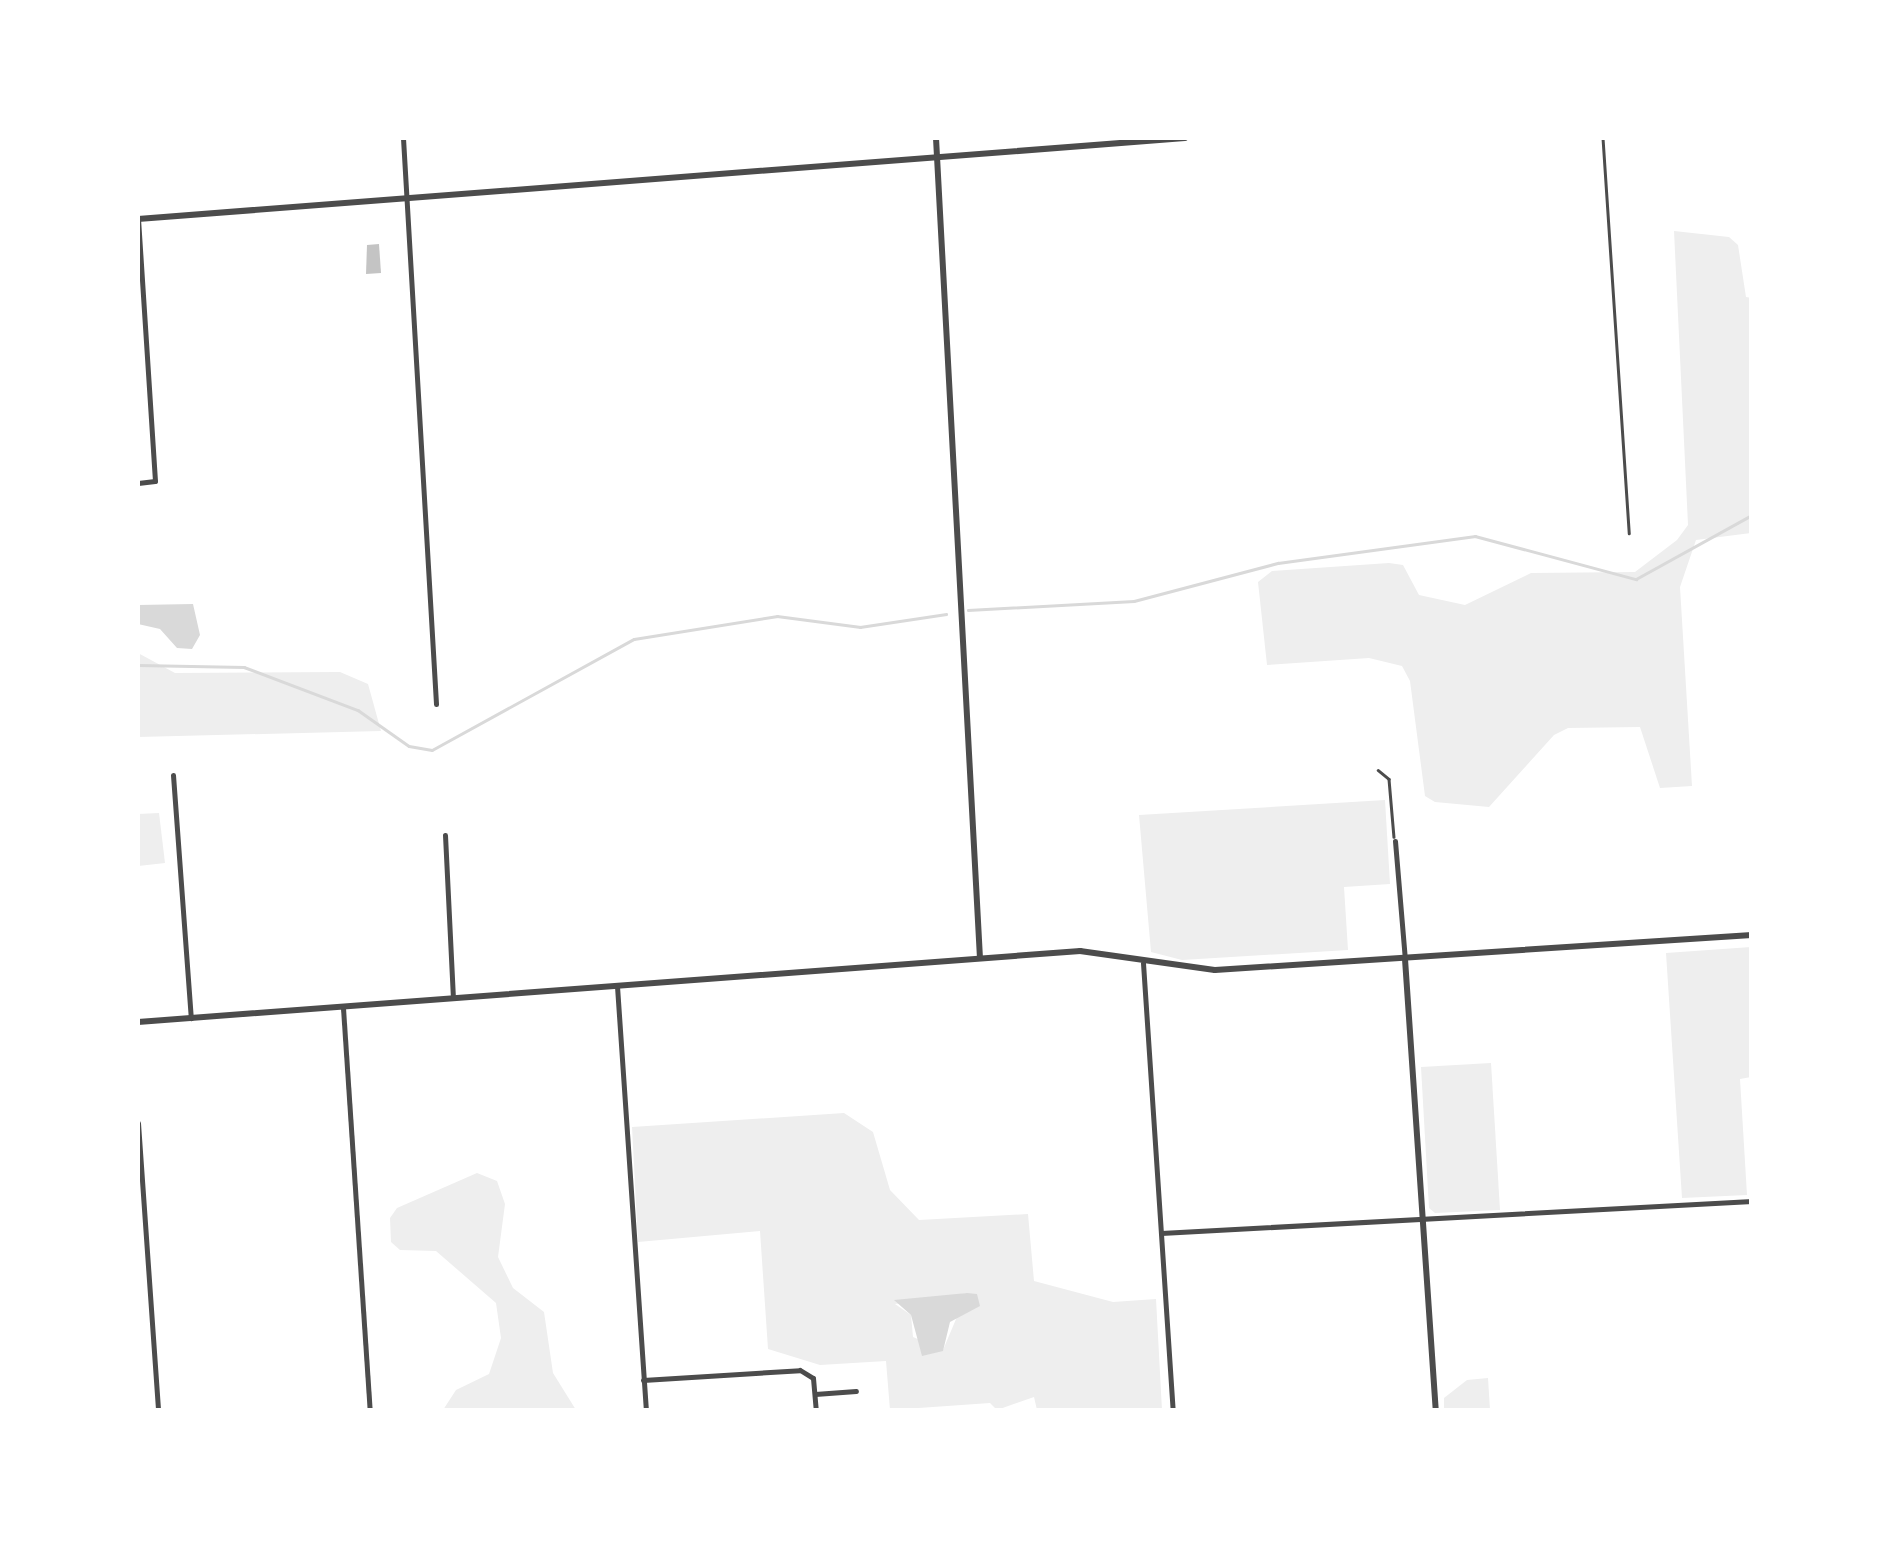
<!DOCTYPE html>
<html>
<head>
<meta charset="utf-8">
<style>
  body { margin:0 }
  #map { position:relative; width:1889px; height:1548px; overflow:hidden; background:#fff; font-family:"Fira Sans",sans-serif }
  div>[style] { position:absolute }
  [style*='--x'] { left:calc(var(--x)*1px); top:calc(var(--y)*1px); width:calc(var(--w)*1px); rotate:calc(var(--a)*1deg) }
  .green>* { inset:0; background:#eee }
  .water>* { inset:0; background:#d9d9d9 }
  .stream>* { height:2.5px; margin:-1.25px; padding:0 1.25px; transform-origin:1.25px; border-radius:1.25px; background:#d9d9d9 }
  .building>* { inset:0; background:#c4c4c4 }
  .service>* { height:2.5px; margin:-1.25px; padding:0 1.25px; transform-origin:1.25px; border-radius:1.25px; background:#4c4c4c }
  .minor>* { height:5px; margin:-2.5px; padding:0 2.5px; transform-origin:2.5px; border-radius:2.5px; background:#4c4c4c }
  .tertiary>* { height:6px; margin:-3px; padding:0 3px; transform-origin:3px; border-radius:3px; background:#4c4c4c }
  span { translate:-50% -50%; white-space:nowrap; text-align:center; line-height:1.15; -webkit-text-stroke:10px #fff; paint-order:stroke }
  .frame { position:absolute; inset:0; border:140px solid #fff; pointer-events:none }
</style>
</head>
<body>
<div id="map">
  <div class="green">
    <i style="clip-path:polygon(1674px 231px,1729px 237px,1738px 245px,1746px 297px,1752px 298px,1751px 533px,1696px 540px,1680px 587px,1692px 786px,1660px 788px,1640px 727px,1568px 728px,1554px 735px,1489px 807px,1435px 802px,1425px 796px,1410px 681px,1402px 666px,1369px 658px,1267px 665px,1258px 582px,1272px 571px,1389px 563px,1403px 565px,1419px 595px,1465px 605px,1531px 573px,1635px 572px,1677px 540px,1688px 525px)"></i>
    <i style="clip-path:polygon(138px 653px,175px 673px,340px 672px,368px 684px,381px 731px,138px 737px)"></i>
    <i style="clip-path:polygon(1385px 800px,1390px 884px,1344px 887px,1348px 950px,1182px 960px,1151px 952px,1139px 815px)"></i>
    <i style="clip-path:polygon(159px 813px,165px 863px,138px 866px,138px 814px)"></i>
    <i style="clip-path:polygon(1751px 947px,1751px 1077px,1740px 1079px,1747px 1195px,1682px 1198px,1666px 953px)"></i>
    <i style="clip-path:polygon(1491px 1063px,1500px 1210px,1435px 1213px,1429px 1208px,1421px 1067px)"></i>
    <i style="clip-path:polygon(evenodd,844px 1113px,873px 1132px,890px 1190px,919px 1220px,1028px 1214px,1034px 1281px,1113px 1302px,1156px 1299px,1162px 1410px,1037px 1410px,1034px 1397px,997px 1410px,990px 1403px,890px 1410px,886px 1361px,820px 1365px,768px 1349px,760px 1231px,638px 1242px,632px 1127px,844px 1113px,967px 1293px,943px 1350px,913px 1337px,911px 1315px,895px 1304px,967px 1293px)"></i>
    <i style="clip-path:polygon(477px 1173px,497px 1181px,505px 1204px,498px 1257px,513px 1288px,544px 1312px,553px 1373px,576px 1410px,443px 1410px,456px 1390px,489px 1374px,501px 1338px,496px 1303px,436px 1251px,400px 1250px,391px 1242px,390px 1218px,397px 1208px)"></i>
    <i style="clip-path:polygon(1488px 1378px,1490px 1410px,1444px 1410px,1444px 1398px,1467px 1380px)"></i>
  </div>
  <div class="water">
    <i style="clip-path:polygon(193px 604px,200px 635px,192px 649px,177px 648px,160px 629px,138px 624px,138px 605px)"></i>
    <i style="clip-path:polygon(967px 1293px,977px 1294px,980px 1306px,950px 1322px,943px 1351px,922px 1356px,911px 1315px,894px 1300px)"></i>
  </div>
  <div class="stream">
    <i style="--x:968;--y:610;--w:166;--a:-3.1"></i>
    <i style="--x:1134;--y:601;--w:149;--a:-14.8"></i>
    <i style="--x:1278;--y:563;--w:199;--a:-7.8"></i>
    <i style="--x:1475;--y:536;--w:167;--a:15"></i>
    <i style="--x:1636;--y:579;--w:132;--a:-28.9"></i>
    <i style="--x:138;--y:665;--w:106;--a:1.1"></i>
    <i style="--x:244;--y:667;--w:122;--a:20.7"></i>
    <i style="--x:358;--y:710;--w:62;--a:35.2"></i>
    <i style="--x:409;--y:746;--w:23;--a:10"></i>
    <i style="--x:432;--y:750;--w:230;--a:-28.8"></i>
    <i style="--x:634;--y:639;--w:145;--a:-9.1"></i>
    <i style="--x:777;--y:616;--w:84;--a:7.5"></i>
    <i style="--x:860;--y:627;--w:87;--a:-8.6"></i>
  </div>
  <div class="building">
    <i style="clip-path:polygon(379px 244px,381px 273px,366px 274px,367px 245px)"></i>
  </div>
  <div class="service">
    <i style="--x:1603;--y:138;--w:396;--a:86.2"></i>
    <i style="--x:1378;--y:770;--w:14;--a:39"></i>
    <i style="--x:1389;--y:779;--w:58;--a:85.1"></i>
  </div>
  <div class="minor">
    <i style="--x:403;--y:138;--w:567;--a:86.66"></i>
    <i style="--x:138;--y:483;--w:17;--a:-7"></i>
    <i style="--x:155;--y:481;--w:263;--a:-93.7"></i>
    <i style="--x:173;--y:775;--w:244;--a:85.8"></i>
    <i style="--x:445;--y:835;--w:163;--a:87.2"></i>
    <i style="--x:1395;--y:841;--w:118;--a:85.2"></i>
    <i style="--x:1143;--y:963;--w:448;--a:86.2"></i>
    <i style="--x:617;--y:986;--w:425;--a:86.1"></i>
    <i style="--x:343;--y:1008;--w:403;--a:86.2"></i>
    <i style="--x:138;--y:1123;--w:288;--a:86"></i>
    <i style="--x:1161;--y:1233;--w:592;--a:-3.1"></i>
    <i style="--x:643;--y:1380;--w:157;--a:-3.6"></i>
    <i style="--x:800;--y:1370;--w:15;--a:32"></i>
    <i style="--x:813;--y:1378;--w:32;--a:85"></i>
    <i style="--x:815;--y:1394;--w:41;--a:-4.2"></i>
  </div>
  <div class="tertiary">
    <i style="--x:936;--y:138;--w:821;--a:86.93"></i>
    <i style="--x:138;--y:219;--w:1050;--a:-4.42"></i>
    <i style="--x:1405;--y:959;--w:452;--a:86.1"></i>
    <i style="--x:138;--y:1022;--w:945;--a:-4.31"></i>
    <i style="--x:1080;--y:951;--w:136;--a:8"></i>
    <i style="--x:1215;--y:970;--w:538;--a:-3.73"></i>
  </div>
  <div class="frame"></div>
</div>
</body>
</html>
